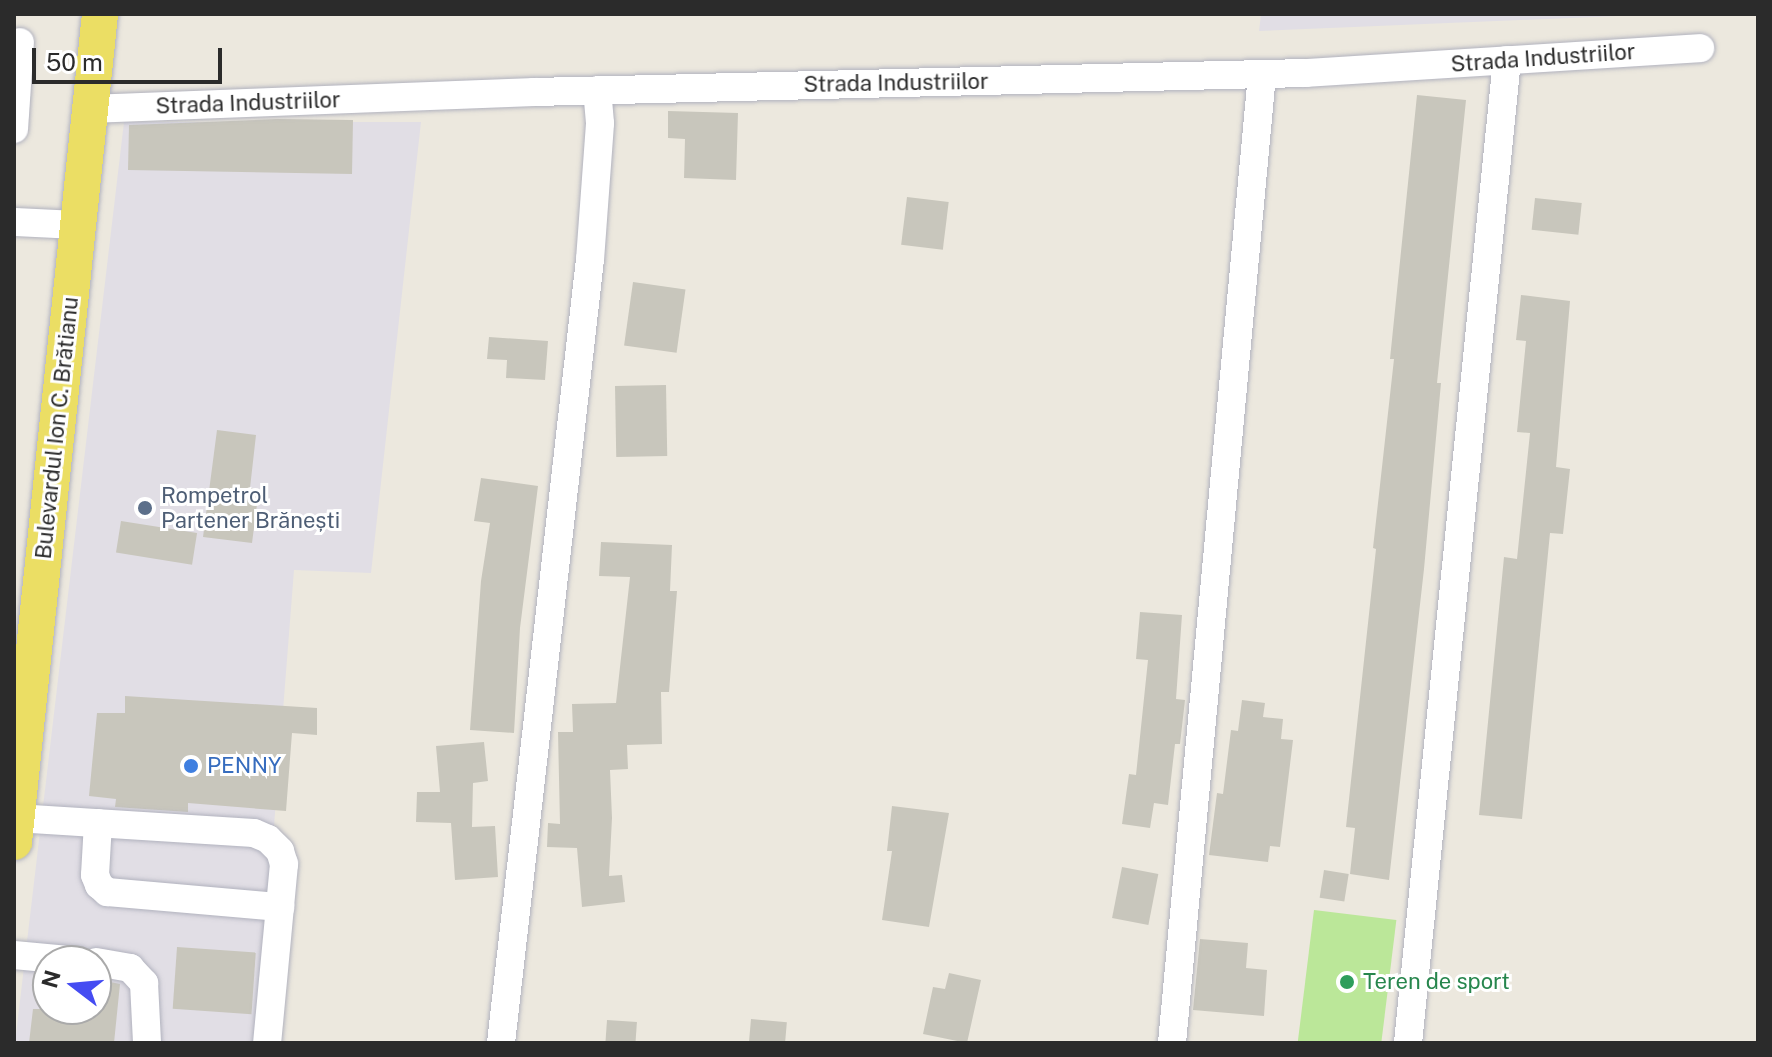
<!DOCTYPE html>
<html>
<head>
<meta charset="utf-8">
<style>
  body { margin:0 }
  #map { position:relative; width:1772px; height:1057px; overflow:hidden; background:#ece8de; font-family:"Public Sans",sans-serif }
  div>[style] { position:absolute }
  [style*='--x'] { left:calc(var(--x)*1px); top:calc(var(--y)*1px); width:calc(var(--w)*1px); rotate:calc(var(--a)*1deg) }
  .industrial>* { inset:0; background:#e1dee5 }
  .pitch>* { inset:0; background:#bbe799; transform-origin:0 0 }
  .building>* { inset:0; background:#c8c6bc; transform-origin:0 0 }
  .roads { filter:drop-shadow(0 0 2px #b1b2be) drop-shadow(0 0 2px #b1b2be) }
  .minor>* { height:28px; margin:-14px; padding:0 14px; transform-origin:14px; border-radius:14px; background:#fff }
  .major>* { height:36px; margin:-18px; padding:0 18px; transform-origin:18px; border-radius:18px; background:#ebde64 }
  .dots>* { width:22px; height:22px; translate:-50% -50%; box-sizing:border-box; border:4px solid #fff; border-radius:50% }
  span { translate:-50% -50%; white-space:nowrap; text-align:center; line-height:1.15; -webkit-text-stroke:6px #fff; paint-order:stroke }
  .street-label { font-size:22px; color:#2b2b2b }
  .service-label { font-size:22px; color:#4e5e75 }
  .left { translate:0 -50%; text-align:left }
  .shop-label { font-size:22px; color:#366cbe }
  .leisure-label { font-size:22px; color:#27864d }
  .frame { position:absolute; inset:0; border:16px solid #2b2b2b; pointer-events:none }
  .north { position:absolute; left:32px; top:945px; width:80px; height:80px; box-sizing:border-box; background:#fff; border:2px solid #aaa; border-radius:50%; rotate:286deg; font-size:22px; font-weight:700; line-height:32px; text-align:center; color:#2b2b2b }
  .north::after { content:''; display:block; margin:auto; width:28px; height:36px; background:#454cf2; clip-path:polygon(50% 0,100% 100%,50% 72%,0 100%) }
  .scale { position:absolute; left:32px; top:48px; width:190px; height:36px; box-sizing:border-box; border:4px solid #2b2b2b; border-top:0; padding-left:10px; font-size:24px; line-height:28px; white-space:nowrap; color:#2b2b2b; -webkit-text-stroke:6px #fff; paint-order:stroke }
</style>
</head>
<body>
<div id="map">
  <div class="industrial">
    <i style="clip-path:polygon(1261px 14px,1665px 14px,1259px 31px)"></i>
    <i style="clip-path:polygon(evenodd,124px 122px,421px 122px,371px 573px,294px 570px,257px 1043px,15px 1043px,124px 122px,48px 961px,96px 961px,96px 1009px,48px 1009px,48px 961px)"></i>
  </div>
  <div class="pitch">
    <i style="left:1314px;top:910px;width:83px;height:134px;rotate:7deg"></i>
  </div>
  <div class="building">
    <i style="clip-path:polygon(1417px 95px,1466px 100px,1437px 383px,1441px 383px,1424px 569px,1389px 880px,1350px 874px,1355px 828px,1346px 827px,1376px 549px,1373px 548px,1394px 359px,1390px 359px)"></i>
    <i style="clip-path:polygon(668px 111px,738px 113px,736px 180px,684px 178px,685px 139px,668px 138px)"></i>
    <i style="clip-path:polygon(278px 119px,353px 120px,352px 174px,128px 170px,129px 125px)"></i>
    <i style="left:907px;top:197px;width:42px;height:48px;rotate:7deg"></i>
    <i style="left:1535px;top:198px;width:47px;height:32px;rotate:6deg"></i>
    <i style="left:633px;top:282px;width:53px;height:64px;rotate:8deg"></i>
    <i style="clip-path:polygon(1521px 295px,1570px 301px,1556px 467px,1570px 469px,1563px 534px,1550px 533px,1522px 819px,1479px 815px,1504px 557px,1517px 559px,1530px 433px,1517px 432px,1526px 341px,1516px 340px)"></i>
    <i style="clip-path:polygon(489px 337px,548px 341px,545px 380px,506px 378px,507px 360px,487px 359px)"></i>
    <i style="left:666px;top:385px;width:71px;height:51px;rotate:89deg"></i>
    <i style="clip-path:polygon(217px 430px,256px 435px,250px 488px,259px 489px,252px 543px,203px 537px)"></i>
    <i style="clip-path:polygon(481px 478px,538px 486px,520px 628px,514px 733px,470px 730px,481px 581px,490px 523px,474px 521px)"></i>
    <i style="left:121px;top:521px;width:77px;height:32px;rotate:9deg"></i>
    <i style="clip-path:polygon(601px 542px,672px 545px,670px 591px,677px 591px,669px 692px,661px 692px,662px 744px,627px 745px,628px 769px,610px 770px,612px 818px,609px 876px,622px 875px,625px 902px,582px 907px,577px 848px,547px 847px,548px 823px,560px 824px,558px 732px,573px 732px,572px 704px,616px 703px,630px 577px,599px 576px)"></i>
    <i style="clip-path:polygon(1140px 612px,1182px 615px,1176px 699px,1185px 700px,1180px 744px,1175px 744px,1168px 805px,1154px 803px,1150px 828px,1122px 824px,1129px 774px,1136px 775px,1148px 660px,1136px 659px)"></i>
    <i style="clip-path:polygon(125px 696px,317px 708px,317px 735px,292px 733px,286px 811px,188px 803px,188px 812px,115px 807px,116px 799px,89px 796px,97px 713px,125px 713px)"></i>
    <i style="clip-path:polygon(1242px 700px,1265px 703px,1263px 717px,1283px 719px,1281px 739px,1293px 740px,1280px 847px,1270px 846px,1268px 862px,1209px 855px,1217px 793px,1223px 794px,1231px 730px,1238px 731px)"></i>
    <i style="clip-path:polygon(484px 742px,488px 781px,473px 783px,472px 827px,495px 826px,498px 877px,455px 880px,451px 823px,416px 822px,417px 792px,440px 792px,436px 746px)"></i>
    <i style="clip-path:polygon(892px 806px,949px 813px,929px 927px,882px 920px,892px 851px,887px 851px)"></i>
    <i style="left:1122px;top:867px;width:37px;height:52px;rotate:11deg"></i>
    <i style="left:1324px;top:870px;width:25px;height:28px;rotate:9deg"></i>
    <i style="clip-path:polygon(1200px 939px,1248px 943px,1246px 968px,1267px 970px,1264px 1016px,1193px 1010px)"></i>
    <i style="left:177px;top:947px;width:79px;height:62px;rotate:4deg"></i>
    <i style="clip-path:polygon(949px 973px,981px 980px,967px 1043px,923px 1034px,933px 987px,945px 989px)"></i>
    <i style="clip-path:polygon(96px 979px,120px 984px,114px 1043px,29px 1043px,33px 1009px,96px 1009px)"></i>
    <i style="left:751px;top:1019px;width:36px;height:24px;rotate:5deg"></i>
    <i style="left:607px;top:1020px;width:30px;height:23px;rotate:4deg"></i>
  </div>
  <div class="roads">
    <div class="minor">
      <i style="--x:90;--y:109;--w:444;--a:-2.2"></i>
      <i style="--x:534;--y:92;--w:772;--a:-1.41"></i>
      <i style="--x:1306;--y:73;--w:395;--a:-3.6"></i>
      <i style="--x:14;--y:129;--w:87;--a:-86.1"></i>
      <i style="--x:14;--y:222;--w:64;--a:2.7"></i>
      <i style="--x:16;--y:818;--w:238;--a:3.6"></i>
      <i style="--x:254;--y:833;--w:15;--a:23"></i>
      <i style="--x:268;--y:839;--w:17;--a:45"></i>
      <i style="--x:280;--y:851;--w:14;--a:73"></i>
      <i style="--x:284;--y:864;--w:180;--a:95.4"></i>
      <i style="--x:98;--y:823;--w:52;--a:93.3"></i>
      <i style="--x:95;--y:875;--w:11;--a:68"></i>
      <i style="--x:99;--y:885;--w:11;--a:41"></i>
      <i style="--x:107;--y:892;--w:174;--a:5"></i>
      <i style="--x:14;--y:955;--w:65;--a:5.3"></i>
      <i style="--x:96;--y:962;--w:35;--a:10"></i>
      <i style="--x:130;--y:968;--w:21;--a:47"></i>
      <i style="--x:144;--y:983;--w:60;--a:87.1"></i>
      <i style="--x:501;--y:1043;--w:788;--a:-83.52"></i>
      <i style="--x:590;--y:260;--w:137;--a:-85.8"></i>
      <i style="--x:600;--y:123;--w:33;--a:-95"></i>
      <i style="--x:1172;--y:1043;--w:973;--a:-84.69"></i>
      <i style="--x:1408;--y:1043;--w:988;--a:-84.25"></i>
    </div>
    <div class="major">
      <i style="--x:14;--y:842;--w:832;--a:-84.07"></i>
    </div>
  </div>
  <div class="dots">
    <i style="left:145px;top:508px;background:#5c6f8a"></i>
    <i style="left:191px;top:766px;background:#3f7fe0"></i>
    <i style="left:1347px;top:982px;background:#2e9e5b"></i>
  </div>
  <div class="street-label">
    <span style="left:1543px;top:58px;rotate:-4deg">Strada Industriilor</span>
    <span style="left:896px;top:83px;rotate:-1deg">Strada Industriilor</span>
    <span style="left:248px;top:103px;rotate:-2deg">Strada Industriilor</span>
    <span style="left:57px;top:428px;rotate:-84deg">Bulevardul Ion C. Brătianu</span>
  </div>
  <div class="service-label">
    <span class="left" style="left:161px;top:508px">Rompetrol<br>Partener Brănești</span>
  </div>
  <div class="shop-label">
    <span class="left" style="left:207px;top:766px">PENNY</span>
  </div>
  <div class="leisure-label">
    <span class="left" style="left:1363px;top:982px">Teren de sport</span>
  </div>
  <div class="frame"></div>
  <div class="north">N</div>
  <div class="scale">50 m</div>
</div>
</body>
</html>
